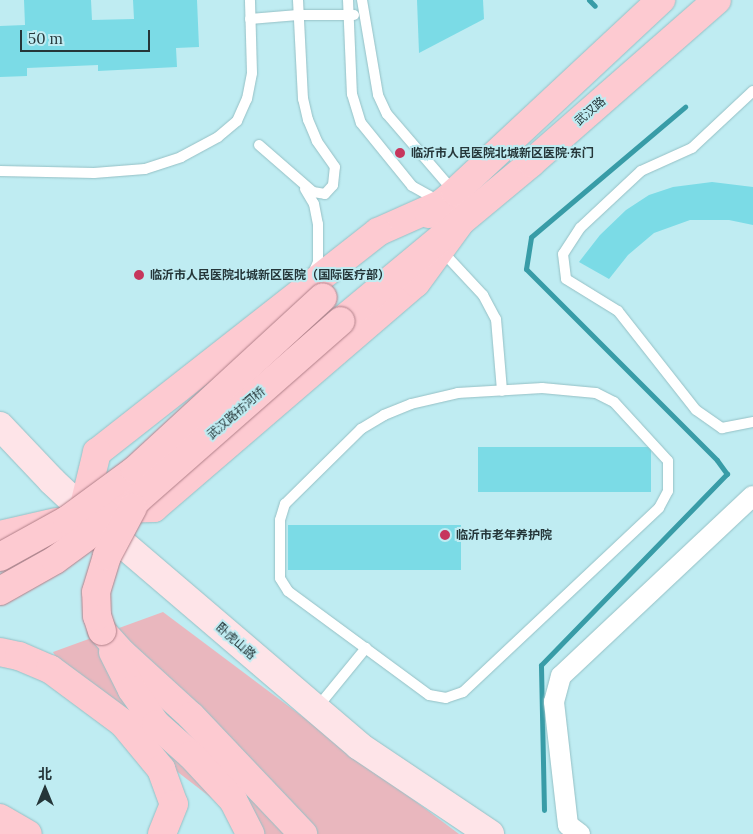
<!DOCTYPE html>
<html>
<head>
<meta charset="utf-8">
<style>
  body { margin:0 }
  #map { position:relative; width:753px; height:834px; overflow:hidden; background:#bfecf2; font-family:Lora,"Noto Sans SC",serif }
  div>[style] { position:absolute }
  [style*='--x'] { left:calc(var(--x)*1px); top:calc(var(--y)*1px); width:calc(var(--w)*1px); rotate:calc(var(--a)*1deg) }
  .green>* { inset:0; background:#e9b7be }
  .stream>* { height:5px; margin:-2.5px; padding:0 2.5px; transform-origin:2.5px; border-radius:2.5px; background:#389ca7 }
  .building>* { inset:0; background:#7bdbe6; transform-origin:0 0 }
  .roads { filter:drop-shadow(0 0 1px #95c0c5) drop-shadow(0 0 1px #95c0c5) }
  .lane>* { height:10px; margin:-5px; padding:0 5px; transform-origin:5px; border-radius:5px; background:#fff }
  .street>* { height:20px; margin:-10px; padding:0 10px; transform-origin:10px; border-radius:10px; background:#fff }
  .secondary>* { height:28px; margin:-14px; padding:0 14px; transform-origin:14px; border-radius:14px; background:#fee4e8 }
  .primary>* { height:28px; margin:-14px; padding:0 14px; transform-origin:14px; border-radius:14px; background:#fdcad1 }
  .bridges { filter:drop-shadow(0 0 1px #b07f88) drop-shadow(0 0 1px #b07f88) }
  .primary-bridge>* { height:28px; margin:-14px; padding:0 14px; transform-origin:14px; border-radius:14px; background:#fdcad1 }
  .dots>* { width:14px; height:14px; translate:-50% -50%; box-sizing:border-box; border:2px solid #bfecf2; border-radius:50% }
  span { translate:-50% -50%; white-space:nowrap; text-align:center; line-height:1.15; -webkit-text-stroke:4px #bfecf2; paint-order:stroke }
  .street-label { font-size:12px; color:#253639 }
  .poi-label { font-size:12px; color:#253639; font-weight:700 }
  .left { translate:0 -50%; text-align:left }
  .north { position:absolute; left:20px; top:764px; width:50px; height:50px; -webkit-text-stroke:4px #bfecf2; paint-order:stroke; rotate:0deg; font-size:14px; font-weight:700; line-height:20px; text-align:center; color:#253639 }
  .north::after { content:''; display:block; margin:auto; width:18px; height:22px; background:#253639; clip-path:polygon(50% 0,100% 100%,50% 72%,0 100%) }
  .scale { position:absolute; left:20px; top:30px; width:130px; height:22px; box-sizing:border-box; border:2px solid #253639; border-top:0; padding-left:6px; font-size:15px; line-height:18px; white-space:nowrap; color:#253639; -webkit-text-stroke:4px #bfecf2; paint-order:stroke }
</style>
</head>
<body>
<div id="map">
  <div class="green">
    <i style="clip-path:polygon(163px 612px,459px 834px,258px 834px,78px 695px,53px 652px)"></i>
  </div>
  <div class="stream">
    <i style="--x:589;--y:0;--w:8;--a:45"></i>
    <i style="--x:544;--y:810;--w:145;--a:-91.2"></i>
    <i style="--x:541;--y:665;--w:267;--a:-45.8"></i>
    <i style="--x:727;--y:474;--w:17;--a:-126"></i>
    <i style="--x:717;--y:460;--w:270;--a:-135"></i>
    <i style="--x:526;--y:269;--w:32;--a:-81"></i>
    <i style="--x:531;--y:237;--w:202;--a:-40.2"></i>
  </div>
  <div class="building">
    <i style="clip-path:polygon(24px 0,91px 0,92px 20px,134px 19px,133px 0,197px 0,199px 47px,176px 48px,177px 67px,98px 71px,98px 65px,27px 68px,27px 76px,0 77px,0 26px,25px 25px)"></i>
    <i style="clip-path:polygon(417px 0,483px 0,484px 19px,419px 53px)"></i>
    <i style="clip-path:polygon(712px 182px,753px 187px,753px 225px,729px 220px,690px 220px,654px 233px,628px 255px,609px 279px,579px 262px,600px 235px,626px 210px,649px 195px,673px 187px)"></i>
    <i style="left:651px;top:447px;width:45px;height:173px;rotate:90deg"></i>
    <i style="left:288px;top:525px;width:173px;height:45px"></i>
  </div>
  <div class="roads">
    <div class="lane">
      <i style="--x:348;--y:0;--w:94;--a:87.6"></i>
      <i style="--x:352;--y:94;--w:30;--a:73"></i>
      <i style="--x:361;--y:123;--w:81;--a:51"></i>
      <i style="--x:412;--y:186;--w:31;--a:29"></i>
      <i style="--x:362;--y:0;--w:96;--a:80.4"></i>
      <i style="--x:378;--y:95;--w:21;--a:65"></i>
      <i style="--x:387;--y:114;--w:103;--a:49.3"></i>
      <i style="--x:250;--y:19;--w:48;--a:-4.8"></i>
      <i style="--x:298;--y:15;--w:56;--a:0"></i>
      <i style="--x:753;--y:91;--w:83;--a:136.9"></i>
      <i style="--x:692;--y:148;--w:56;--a:155.7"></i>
      <i style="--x:641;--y:171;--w:83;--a:136.9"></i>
      <i style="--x:580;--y:228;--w:31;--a:123"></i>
      <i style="--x:563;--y:254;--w:25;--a:83"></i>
      <i style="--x:566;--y:279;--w:61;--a:31.6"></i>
      <i style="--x:618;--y:311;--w:126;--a:51.8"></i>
      <i style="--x:696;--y:410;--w:32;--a:35"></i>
      <i style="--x:722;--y:428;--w:32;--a:-11"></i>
      <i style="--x:259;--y:145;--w:72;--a:41"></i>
      <i style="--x:313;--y:192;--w:12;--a:9"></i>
      <i style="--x:325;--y:194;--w:12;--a:-48"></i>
      <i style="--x:333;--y:185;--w:18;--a:-84"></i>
      <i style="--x:335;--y:167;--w:32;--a:-125"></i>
      <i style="--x:317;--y:141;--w:23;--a:-113"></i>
      <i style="--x:308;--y:120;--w:22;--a:-103"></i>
      <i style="--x:303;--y:99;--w:99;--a:-92.9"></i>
      <i style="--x:0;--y:171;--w:94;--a:1.2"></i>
      <i style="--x:94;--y:173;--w:51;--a:-4.5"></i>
      <i style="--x:145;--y:169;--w:38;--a:-18"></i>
      <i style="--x:181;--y:157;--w:42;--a:-28.4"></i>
      <i style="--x:218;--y:137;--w:25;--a:-40"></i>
      <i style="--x:237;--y:121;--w:24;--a:-66"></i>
      <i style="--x:247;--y:99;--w:26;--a:-79"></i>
      <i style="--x:252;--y:73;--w:73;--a:-91.6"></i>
      <i style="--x:305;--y:189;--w:17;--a:59"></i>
      <i style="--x:314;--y:204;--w:20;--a:79"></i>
      <i style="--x:318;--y:224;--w:38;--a:90"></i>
      <i style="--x:318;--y:262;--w:12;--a:114"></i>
      <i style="--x:441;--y:250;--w:62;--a:47"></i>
      <i style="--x:483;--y:295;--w:27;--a:62"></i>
      <i style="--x:496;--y:319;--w:72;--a:85.2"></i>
      <i style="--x:542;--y:388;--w:54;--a:5.3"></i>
      <i style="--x:596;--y:393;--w:20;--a:27"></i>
      <i style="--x:614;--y:402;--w:80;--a:47.5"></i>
      <i style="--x:668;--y:461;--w:30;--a:90"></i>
      <i style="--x:668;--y:491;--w:19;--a:118"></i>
      <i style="--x:659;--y:508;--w:269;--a:136.8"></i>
      <i style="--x:463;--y:692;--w:18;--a:161"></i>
      <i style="--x:446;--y:698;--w:17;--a:-170"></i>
      <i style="--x:429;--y:695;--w:175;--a:-143.6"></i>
      <i style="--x:288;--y:591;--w:15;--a:-122"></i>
      <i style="--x:280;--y:578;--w:58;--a:-90"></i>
      <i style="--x:280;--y:520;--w:17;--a:-73"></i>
      <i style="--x:285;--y:504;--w:107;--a:-44.6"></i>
      <i style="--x:361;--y:429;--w:27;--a:-31"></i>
      <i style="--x:384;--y:415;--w:29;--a:-22"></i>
      <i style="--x:411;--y:404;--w:48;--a:-13.2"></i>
      <i style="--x:458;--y:393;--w:84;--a:-3.4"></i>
      <i style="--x:316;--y:709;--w:79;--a:-50.7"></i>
    </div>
    <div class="street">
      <i style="--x:580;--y:834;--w:15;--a:-143"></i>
      <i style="--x:568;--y:825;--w:124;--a:-96.5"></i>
      <i style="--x:554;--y:702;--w:27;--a:-75"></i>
      <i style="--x:561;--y:676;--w:263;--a:-43.2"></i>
    </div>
    <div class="secondary">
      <i style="--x:0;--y:426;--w:76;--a:46.6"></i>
      <i style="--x:52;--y:481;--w:42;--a:43.1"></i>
      <i style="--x:83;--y:510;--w:363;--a:40.5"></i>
      <i style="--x:359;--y:746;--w:158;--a:33.9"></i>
    </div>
    <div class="primary">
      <i style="--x:443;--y:203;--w:71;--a:156"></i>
      <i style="--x:378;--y:232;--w:357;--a:141.9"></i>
      <i style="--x:97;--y:452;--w:60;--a:103.6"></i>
      <i style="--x:83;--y:510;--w:71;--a:-1.6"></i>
      <i style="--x:154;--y:508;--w:345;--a:-40.7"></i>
      <i style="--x:416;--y:283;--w:78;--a:-53.9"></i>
      <i style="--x:429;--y:214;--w:34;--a:-40"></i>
      <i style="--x:455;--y:192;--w:282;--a:-43"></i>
      <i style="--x:341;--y:321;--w:247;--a:-39.7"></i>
      <i style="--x:531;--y:163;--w:247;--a:-41.2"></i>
      <i style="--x:0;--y:535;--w:57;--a:-13.1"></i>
      <i style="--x:102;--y:631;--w:31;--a:48"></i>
      <i style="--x:123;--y:654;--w:92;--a:42.4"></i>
      <i style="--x:191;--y:716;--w:163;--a:46.5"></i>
      <i style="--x:0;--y:652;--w:19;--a:12"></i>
      <i style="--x:19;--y:656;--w:34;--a:23"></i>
      <i style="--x:50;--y:669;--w:91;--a:36.5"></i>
      <i style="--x:123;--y:723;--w:60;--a:50.4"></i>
      <i style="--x:161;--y:769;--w:37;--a:70"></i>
      <i style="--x:174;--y:804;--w:32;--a:112"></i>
      <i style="--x:113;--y:652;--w:42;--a:63.4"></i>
      <i style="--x:132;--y:690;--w:42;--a:54.8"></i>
      <i style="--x:156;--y:724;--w:47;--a:41.5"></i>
      <i style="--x:191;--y:755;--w:62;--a:47"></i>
      <i style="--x:233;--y:800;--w:38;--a:63"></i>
      <i style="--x:0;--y:818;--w:32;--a:30"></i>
    </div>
  </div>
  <div class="bridges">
    <div class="primary-bridge">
      <i style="--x:0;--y:557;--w:77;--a:-28.9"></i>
      <i style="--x:67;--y:520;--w:84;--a:-36.3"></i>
      <i style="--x:135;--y:470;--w:255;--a:-42.6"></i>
      <i style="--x:0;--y:591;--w:63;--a:-29.4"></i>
      <i style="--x:55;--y:560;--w:102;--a:-36.2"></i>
      <i style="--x:137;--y:500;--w:271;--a:-41.3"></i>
      <i style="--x:102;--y:631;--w:16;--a:-108"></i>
      <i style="--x:97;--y:616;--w:24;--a:-92"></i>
      <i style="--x:96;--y:592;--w:38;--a:-73"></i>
      <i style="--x:107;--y:556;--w:55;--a:-62"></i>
    </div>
  </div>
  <div class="dots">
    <i style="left:400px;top:153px;background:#c6375d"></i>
    <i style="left:139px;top:275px;background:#c6375d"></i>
    <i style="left:445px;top:535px;background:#c6375d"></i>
  </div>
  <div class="street-label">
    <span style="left:590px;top:111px;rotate:-41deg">武汉路</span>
    <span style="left:236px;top:413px;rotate:-41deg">武汉路祊河桥</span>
    <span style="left:236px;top:641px;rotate:41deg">卧虎山路</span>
  </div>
  <div class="poi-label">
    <span class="left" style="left:411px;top:153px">临沂市人民医院北城新区医院·东门</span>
    <span class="left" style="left:150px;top:275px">临沂市人民医院北城新区医院（国际医疗部）</span>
    <span class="left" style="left:456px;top:535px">临沂市老年养护院</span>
  </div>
  <div class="north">北</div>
  <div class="scale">50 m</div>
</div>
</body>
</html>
